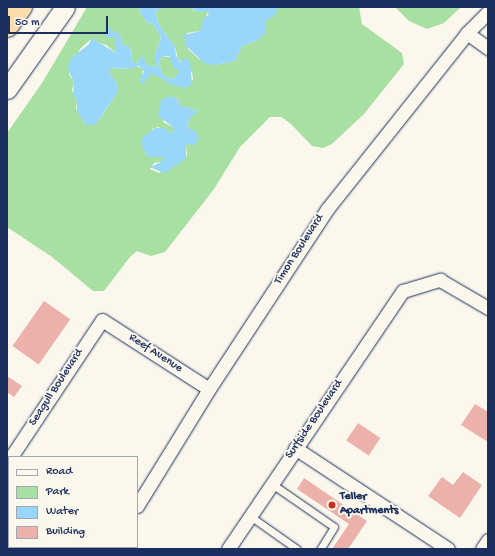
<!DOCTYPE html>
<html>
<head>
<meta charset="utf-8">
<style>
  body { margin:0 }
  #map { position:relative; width:495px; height:556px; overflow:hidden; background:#fbf7ec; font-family:"Gochi Hand",sans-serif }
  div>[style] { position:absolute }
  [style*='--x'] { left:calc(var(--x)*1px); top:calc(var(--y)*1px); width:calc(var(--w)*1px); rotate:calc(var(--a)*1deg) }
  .green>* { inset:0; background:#a8dfa3 }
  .water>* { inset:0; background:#99d7fa }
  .building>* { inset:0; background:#ecb1aa; transform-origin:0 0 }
  .roads { filter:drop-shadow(0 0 1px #1b2f5e) drop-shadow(0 0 1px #1b2f5e) }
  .lane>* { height:7px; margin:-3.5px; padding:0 3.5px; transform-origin:3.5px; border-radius:3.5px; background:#fbf7ec }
  .street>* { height:13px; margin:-6.5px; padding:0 6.5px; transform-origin:6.5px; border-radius:6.5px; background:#fbf7ec }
  .secondary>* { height:19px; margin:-9.5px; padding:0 9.5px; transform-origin:9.5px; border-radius:9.5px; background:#fbf7ec }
  .highway>* { height:22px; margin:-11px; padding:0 11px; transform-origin:11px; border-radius:11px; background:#fddcac }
  .dots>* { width:11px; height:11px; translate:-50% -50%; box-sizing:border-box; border:2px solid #fbf7ec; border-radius:50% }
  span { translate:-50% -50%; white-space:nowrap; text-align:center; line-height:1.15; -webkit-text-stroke:4px #fbf7ec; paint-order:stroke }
  .street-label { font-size:12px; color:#1b2f5e }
  .poi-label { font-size:12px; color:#1b2f5e; font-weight:700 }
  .left { translate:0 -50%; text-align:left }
  .frame { position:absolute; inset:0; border:8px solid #1b2f5e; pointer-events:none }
  .legend { position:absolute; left:8px; top:456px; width:130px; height:92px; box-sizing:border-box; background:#fbf7ec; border:1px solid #a1a7b3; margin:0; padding:5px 7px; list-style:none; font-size:12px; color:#1b2f5e }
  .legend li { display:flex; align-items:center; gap:8px; height:20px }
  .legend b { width:20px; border:1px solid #a1a7b3 }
  .scale { position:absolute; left:8px; top:16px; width:100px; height:18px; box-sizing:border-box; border:2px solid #1b2f5e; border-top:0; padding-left:5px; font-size:12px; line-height:14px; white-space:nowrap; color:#1b2f5e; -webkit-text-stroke:3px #fbf7ec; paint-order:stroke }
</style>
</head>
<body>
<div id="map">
  <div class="green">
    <i style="clip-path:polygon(evenodd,87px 7px,138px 7px,146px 22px,153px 24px,161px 37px,155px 55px,158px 67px,149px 66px,138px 60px,137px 63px,133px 63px,130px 47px,122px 44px,119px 33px,107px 32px,116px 37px,116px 53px,106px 45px,90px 40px,80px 49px,69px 74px,74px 83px,72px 90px,77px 102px,76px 108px,85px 124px,95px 125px,116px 95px,118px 85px,109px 72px,111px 68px,129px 69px,136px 66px,143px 69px,142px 75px,157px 74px,170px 83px,186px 88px,193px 80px,192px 72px,178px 59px,175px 47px,159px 25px,155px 13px,162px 7px,189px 7px,195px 11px,208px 11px,200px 31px,187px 33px,188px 49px,199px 59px,214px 65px,235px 61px,242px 46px,256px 41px,264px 34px,266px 21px,273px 16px,278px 7px,359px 7px,362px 24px,402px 53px,404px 64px,364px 114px,332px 144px,323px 148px,312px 146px,290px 123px,281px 117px,270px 117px,240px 147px,214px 189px,165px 252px,151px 256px,137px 251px,130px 257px,104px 291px,93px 291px,52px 257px,7px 227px,7px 133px,42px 83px,87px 7px,170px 96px,178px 99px,179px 105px,198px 111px,189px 119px,188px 125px,189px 129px,196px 131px,197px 138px,186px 144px,187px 155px,171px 168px,159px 173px,150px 169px,154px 163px,161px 162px,164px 157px,145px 153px,145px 148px,152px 129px,158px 127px,168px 133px,173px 132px,173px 127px,163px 122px,170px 96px)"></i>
    <i style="clip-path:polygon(395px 7px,461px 7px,444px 23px,427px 29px,409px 21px)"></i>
    <i style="clip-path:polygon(161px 57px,171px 57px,174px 68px,181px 71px,172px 79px,167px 78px,162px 73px,159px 64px)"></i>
  </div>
  <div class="water">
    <i style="clip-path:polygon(evenodd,138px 7px,162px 7px,155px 13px,159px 25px,175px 47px,176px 55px,180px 62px,186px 58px,190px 61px,192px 83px,186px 88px,172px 85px,154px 74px,149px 76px,143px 84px,139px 81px,144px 71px,139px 66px,129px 69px,111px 68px,109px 72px,118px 85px,118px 92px,95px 125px,86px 125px,77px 111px,77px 102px,73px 94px,74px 83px,68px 69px,70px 59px,89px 44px,92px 38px,116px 53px,116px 37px,105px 38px,105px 29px,108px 27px,113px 32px,119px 33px,122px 44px,130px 47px,133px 63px,137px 63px,141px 56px,146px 60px,146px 65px,158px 67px,154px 58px,161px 37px,153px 24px,146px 22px,138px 7px,169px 56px,174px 68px,181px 71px,172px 79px,167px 78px,162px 73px,159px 64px,161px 57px,169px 56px)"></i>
    <i style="clip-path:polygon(189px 7px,281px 7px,278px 7px,276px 14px,266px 21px,266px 33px,256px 41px,242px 46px,235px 61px,214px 65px,204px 63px,185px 45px,184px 35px,200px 31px,203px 19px,209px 14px,206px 11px,198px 12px)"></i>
    <i style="clip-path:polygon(170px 96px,178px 99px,179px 105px,198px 111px,189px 119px,188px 126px,189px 129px,196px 131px,199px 140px,194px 145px,186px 144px,186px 157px,179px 164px,172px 167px,170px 171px,163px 173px,150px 167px,161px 162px,164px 157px,148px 157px,141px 144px,143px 137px,155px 128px,164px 128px,170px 133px,173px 132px,173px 127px,158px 116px,161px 100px)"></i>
  </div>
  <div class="building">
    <i style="left:44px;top:301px;width:32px;height:55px;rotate:35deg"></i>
    <i style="clip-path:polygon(7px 376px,22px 386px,14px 397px,7px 392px)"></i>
    <i style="clip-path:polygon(475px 404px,488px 412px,488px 442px,461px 425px)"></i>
    <i style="left:358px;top:423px;width:27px;height:21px;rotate:34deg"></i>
    <i style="clip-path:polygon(463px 472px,482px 485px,460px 518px,428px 496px,442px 477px,453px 485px)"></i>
    <i style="clip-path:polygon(304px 478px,367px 521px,348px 549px,332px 549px,349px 524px,297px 489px)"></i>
  </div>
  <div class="roads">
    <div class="lane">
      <i style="--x:272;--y:484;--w:75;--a:34.7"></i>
      <i style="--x:334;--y:527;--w:26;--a:122"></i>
      <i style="--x:250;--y:516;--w:57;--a:35.1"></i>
    </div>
    <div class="street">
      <i style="--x:467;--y:33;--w:26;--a:36"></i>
      <i style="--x:295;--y:448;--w:183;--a:33.4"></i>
      <i style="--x:11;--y:457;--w:164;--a:-56.4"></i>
      <i style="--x:102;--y:320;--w:127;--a:32.8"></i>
      <i style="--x:137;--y:506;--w:137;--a:-58.4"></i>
      <i style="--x:209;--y:389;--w:217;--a:-56.7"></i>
      <i style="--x:328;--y:208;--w:223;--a:-51.5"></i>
      <i style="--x:467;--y:33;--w:30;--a:-45"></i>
      <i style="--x:110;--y:549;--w:3;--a:-45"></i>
      <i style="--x:228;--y:549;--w:312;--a:-55.9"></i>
      <i style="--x:403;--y:291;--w:39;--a:-17"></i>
      <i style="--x:440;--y:280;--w:56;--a:30.3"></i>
      <i style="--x:482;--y:549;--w:11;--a:-56"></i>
    </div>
    <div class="secondary">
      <i style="--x:7;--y:89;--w:100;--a:-54.7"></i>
      <i style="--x:7;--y:522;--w:2;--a:27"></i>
      <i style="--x:46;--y:547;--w:4;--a:34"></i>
    </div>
    <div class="highway">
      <i style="--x:7;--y:26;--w:24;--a:-54"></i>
    </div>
  </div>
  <div class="dots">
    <i style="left:332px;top:505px;background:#c8321e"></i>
  </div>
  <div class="street-label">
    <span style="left:300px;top:250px;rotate:-57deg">Timon Boulevard</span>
    <span style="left:155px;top:354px;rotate:33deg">Reef Avenue</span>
    <span style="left:57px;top:388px;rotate:-57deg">Seagull Boulevard</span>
    <span style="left:315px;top:420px;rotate:-56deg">Surfside Boulevard</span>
  </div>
  <div class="poi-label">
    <span class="left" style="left:340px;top:505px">Teller<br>Apartments</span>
  </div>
  <div class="frame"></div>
  <ul class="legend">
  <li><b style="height:5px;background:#fbf7ec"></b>Road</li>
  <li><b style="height:11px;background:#a8dfa3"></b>Park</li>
  <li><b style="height:11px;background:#99d7fa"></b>Water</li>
  <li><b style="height:11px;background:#ecb1aa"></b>Building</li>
  </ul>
  <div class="scale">50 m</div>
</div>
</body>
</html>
